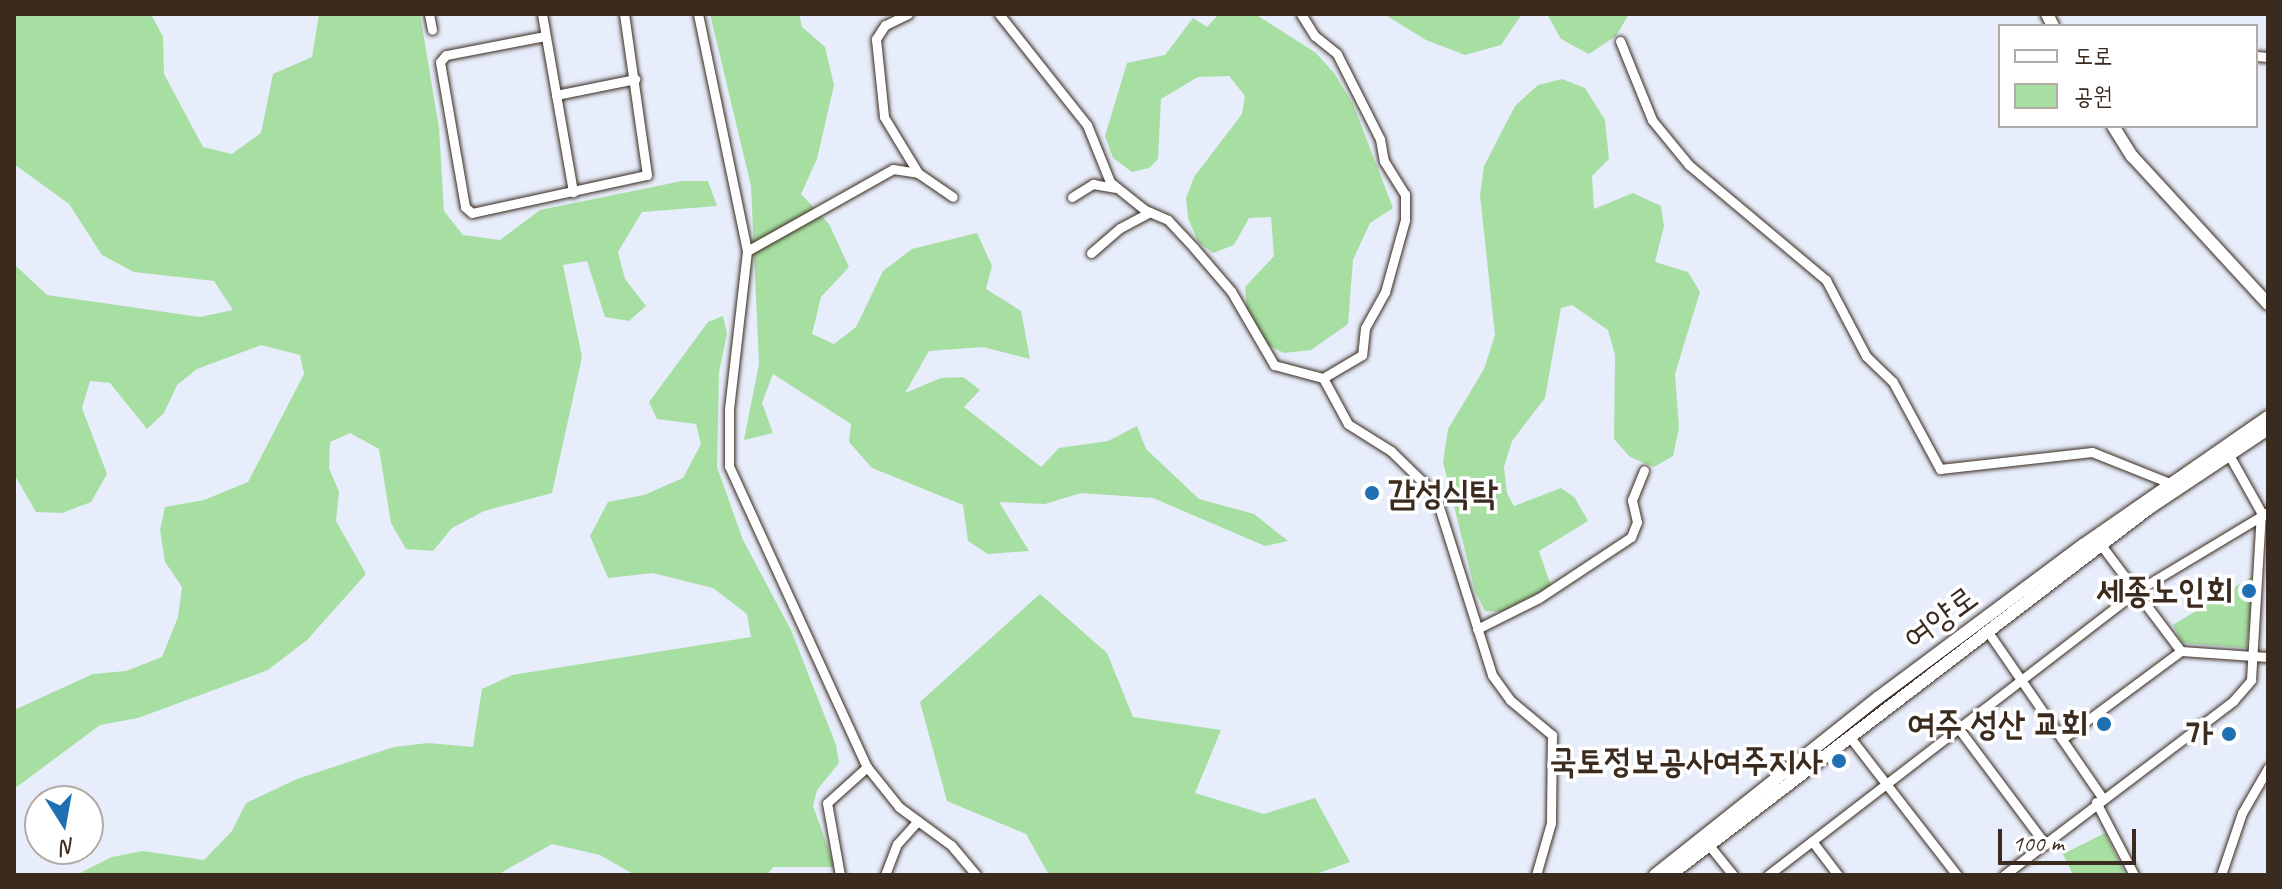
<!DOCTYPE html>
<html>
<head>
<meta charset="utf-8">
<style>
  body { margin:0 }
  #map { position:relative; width:2282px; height:889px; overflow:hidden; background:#e7edfb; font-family:Caveat,"Poor Story",sans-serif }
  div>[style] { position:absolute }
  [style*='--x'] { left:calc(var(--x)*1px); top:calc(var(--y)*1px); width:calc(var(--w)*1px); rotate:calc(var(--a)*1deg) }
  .green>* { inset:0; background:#a7dfa3 }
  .roads { filter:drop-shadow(0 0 2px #3b2a1e) drop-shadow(0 0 2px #3b2a1e) }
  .street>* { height:9px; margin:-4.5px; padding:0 4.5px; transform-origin:4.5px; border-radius:4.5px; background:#fff }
  .secondary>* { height:12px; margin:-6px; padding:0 6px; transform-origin:6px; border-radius:6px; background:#fff }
  .dots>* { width:22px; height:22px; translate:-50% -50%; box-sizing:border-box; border:4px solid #fff; border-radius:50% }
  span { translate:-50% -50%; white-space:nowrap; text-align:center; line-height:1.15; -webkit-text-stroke:7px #fff; paint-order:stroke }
  .poi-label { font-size:34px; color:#3b2a1e; font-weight:700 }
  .left { translate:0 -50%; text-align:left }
  .right { translate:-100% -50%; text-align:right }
  .street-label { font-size:34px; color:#3b2a1e }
  .frame { position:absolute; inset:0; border:16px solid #3b2a1e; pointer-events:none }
  .legend { position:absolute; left:1998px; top:24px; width:260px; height:104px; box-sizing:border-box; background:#fff; border:2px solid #b1aaa5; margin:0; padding:10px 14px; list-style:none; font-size:24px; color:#3b2a1e }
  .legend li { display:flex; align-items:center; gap:16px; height:40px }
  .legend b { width:40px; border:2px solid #b1aaa5 }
  .north { position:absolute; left:24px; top:785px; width:80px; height:80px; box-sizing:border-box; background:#fff; border:2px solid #b1aaa5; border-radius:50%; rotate:169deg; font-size:22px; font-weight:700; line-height:32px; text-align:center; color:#3b2a1e }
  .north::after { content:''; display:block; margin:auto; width:28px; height:36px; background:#1f6fb2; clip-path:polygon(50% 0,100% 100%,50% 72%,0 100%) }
  .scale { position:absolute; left:1998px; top:829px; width:138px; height:36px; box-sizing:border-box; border:4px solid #3b2a1e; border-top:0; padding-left:10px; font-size:24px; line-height:28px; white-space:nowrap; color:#3b2a1e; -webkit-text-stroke:6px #fff; paint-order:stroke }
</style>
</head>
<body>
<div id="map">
  <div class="green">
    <i style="clip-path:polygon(14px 14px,151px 14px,163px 37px,164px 74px,203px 147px,232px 154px,261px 133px,273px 74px,312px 57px,319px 14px,420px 14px,439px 128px,444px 211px,463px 235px,500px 240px,540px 210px,682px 181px,708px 181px,717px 206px,642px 212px,618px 252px,625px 279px,646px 306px,629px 321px,605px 317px,587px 261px,563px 265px,582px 357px,552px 493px,484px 511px,452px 528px,433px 551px,406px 549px,391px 523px,379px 449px,350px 433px,330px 442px,329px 468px,339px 492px,336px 521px,366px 574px,307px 640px,268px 670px,138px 718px,100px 725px,14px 789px,14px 710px,93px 674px,126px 671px,162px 657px,178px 617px,182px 587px,165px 562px,160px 530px,165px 507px,204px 500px,248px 482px,304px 374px,300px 355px,261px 345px,197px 369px,177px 385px,164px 413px,147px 429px,110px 383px,90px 381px,82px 408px,107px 474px,91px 502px,62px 513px,36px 512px,14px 474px,14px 264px,47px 295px,200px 317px,233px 310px,214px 281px,134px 272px,102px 255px,69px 204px,14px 164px)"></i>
    <i style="clip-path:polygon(710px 14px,799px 14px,802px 27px,825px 47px,834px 85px,817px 159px,801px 194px,829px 224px,849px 267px,821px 297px,812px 334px,834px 344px,856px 327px,883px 271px,912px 249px,977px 233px,992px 266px,986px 289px,1021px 311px,1030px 359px,983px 347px,929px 351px,905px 393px,941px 378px,963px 377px,980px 390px,964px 407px,1041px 467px,1059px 448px,1108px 441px,1137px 426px,1146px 449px,1199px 499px,1254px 514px,1288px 541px,1265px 546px,1153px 498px,1081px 493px,1045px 504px,999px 502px,1029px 551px,988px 554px,968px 541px,963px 505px,872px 468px,849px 442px,851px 424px,773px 374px,762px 403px,773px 433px,744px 440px,759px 364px,751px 186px)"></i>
    <i style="clip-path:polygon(1255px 14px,1316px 53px,1334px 73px,1353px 104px,1393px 208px,1370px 223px,1353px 260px,1348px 324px,1311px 350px,1284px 353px,1266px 344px,1247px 310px,1245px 287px,1274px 256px,1271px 217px,1249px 218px,1234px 245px,1213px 253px,1198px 242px,1188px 218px,1186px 198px,1194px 177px,1242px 114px,1245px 96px,1229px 76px,1198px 77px,1161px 99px,1158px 159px,1149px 168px,1132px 172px,1113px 158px,1105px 136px,1127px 63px,1165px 55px,1193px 18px,1207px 27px,1218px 15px)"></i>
    <i style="clip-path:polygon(1384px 14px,1522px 14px,1501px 45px,1465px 55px,1426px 40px)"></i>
    <i style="clip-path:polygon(1547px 14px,1629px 14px,1616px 36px,1589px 54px,1561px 39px)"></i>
    <i style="clip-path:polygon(1562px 79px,1585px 88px,1605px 120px,1609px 159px,1592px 176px,1594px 209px,1633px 193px,1661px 206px,1664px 226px,1655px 262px,1688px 272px,1700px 292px,1675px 374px,1679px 428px,1673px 456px,1654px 467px,1630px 457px,1614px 439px,1615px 355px,1608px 330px,1572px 305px,1561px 308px,1545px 398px,1512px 441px,1504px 467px,1507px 493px,1514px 506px,1561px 488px,1575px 498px,1588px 521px,1539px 551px,1551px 586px,1501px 612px,1485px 611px,1475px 591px,1443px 462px,1448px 429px,1484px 369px,1495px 335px,1480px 195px,1484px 166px,1515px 106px,1538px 85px)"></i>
    <i style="clip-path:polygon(723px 316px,727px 334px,719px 372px,717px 467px,743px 540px,791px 630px,836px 745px,839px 763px,817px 790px,813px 806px,835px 867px,773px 867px,767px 875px,635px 875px,600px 855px,552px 844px,497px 875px,76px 875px,112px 857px,143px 851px,204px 860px,232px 831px,246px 803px,297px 779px,394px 747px,428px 743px,473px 747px,482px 689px,512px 675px,751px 637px,747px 614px,713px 588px,653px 573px,608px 578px,590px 536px,608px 502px,644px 495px,683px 478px,701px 444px,696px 424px,657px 419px,649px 402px,708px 322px)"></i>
    <i style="clip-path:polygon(2253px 576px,2247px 648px,2182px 643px,2173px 625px)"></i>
    <i style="clip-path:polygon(1040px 594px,1107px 653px,1133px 717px,1221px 730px,1195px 793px,1264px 814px,1315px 798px,1350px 862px,1313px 875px,1049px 875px,1026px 834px,947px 801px,920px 702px)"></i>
    <i style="clip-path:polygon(2105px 833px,2125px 874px,2073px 875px,2063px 854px)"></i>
  </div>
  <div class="roads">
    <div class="street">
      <i style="--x:429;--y:14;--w:16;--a:79"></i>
      <i style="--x:542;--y:14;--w:181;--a:80.1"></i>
      <i style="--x:698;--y:14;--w:242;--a:78.3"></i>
      <i style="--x:747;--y:251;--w:159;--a:96.5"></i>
      <i style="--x:729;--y:409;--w:57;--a:90"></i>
      <i style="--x:729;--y:466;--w:331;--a:65.4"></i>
      <i style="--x:867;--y:767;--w:51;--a:51.3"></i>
      <i style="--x:899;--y:807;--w:64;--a:36.2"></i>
      <i style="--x:951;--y:845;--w:39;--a:50"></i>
      <i style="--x:908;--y:14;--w:25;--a:154"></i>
      <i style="--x:885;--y:25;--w:17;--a:123"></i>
      <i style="--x:876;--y:39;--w:78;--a:84.1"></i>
      <i style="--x:884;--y:117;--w:66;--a:58.7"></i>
      <i style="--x:918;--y:173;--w:42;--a:34.4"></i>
      <i style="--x:999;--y:14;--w:142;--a:51.6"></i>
      <i style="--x:1087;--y:125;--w:61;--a:68"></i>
      <i style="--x:1110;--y:182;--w:45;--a:38.7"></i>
      <i style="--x:1145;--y:210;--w:25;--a:23"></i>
      <i style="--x:1168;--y:220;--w:38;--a:47"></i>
      <i style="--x:1194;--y:248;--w:57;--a:49.3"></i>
      <i style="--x:1231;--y:291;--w:86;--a:59.8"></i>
      <i style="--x:1274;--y:365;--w:51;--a:14.9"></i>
      <i style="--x:1323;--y:378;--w:52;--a:61.5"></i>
      <i style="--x:1348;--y:424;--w:51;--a:32.1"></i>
      <i style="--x:1391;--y:451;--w:62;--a:44.3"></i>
      <i style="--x:1435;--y:494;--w:190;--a:72.5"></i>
      <i style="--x:1492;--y:675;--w:31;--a:54"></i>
      <i style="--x:1510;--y:700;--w:55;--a:39.8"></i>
      <i style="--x:1552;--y:735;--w:88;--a:90.7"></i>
      <i style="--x:1551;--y:823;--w:54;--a:106.1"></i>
      <i style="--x:1301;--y:14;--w:26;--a:58"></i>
      <i style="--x:1315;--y:36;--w:28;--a:39"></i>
      <i style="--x:1337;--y:54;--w:95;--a:63.2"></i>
      <i style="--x:1380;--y:139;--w:22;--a:80"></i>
      <i style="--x:1384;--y:161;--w:39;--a:58"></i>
      <i style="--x:1405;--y:194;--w:26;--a:90"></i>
      <i style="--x:1405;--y:220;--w:75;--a:105.5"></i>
      <i style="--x:1385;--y:292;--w:41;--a:119.1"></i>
      <i style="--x:1365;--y:328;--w:27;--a:96"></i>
      <i style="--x:1362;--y:355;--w:45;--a:149.5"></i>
      <i style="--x:545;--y:36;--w:101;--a:169.1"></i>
      <i style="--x:446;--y:55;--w:9;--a:131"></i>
      <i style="--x:440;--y:62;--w:147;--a:80.2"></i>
      <i style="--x:465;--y:207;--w:9;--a:41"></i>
      <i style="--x:472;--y:213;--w:179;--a:-12.3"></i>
      <i style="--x:647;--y:175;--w:163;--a:-98.1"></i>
      <i style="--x:1620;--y:41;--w:85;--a:67.9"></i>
      <i style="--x:1652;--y:120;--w:58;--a:50.6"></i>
      <i style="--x:1689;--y:165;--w:179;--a:40"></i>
      <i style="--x:1826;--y:280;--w:86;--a:62.2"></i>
      <i style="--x:1866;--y:356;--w:37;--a:44"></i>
      <i style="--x:1893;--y:382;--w:99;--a:61.6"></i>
      <i style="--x:1940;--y:469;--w:153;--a:-6.4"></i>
      <i style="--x:2092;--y:452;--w:84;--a:21.7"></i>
      <i style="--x:2256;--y:56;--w:12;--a:5"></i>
      <i style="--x:556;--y:95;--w:81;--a:-11.4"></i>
      <i style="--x:1072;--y:197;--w:25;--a:-32"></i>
      <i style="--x:1093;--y:184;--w:22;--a:10"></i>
      <i style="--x:747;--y:251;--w:167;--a:-29.3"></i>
      <i style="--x:893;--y:169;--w:25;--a:9"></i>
      <i style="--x:1091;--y:253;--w:38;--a:-41"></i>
      <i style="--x:1120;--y:228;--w:34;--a:-28"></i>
      <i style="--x:2101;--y:545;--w:133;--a:53"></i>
      <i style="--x:2181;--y:651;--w:87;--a:3.9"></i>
      <i style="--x:1477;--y:629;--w:69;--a:-26.6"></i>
      <i style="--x:1539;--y:598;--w:110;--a:-33.5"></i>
      <i style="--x:1631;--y:537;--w:16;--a:-68"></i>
      <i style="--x:1637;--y:522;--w:23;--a:-103"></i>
      <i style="--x:1632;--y:500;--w:32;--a:-68"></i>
      <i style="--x:1988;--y:632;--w:201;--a:55.4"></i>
      <i style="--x:1959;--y:729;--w:144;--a:53.2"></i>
      <i style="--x:1849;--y:736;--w:176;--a:52.2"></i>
      <i style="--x:2062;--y:739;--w:148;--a:-36.5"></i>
      <i style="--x:2096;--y:802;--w:82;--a:62.5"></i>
      <i style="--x:1812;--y:841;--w:43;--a:52.6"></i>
      <i style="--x:1708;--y:844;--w:40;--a:51"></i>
      <i style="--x:840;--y:875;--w:73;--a:-100.2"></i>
      <i style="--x:827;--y:803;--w:54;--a:-42"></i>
      <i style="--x:885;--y:875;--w:33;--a:-69"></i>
      <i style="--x:897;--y:844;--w:31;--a:-48"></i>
      <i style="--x:1768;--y:875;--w:463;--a:-37.6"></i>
      <i style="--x:2135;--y:592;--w:155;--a:-31"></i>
      <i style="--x:2004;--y:875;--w:288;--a:-37.2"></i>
      <i style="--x:2233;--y:701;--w:28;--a:-49"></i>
      <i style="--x:2251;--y:680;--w:168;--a:-86.6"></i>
      <i style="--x:2261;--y:512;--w:65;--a:-119.3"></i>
      <i style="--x:2221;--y:875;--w:65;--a:-71.3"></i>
      <i style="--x:2242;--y:813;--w:52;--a:-60"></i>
    </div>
    <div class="secondary">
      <i style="--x:2047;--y:14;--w:13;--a:63"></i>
      <i style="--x:2113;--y:126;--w:36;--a:58"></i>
      <i style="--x:2132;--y:156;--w:201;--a:47.4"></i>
      <i style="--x:1655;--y:875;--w:286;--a:-38.5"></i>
      <i style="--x:1879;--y:697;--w:254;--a:-36.7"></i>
      <i style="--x:2083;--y:545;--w:225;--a:-34.7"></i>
      <i style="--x:1670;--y:875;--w:602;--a:-37.44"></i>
      <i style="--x:2148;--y:509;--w:144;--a:-33.7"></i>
    </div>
  </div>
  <div class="dots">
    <i style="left:1372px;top:493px;background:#1f6fb2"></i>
    <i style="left:2249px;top:591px;background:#1f6fb2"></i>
    <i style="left:2104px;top:724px;background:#1f6fb2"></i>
    <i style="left:2229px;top:734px;background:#1f6fb2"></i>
    <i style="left:1839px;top:761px;background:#1f6fb2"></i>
  </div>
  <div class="poi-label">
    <span class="left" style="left:1388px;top:493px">감성식탁</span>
    <span class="right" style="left:2233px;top:591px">세종노인회</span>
    <span class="right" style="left:2088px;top:724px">여주 성산 교회</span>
    <span class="right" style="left:2213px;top:734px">가</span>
    <span class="right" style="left:1823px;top:761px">국토정보공사여주지사</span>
  </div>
  <div class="street-label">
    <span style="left:1940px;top:617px;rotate:-36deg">여양로</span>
  </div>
  <div class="frame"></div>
  <ul class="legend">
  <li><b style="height:10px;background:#fff"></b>도로</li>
  <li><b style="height:22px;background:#a7dfa3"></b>공원</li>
  </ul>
  <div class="north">N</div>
  <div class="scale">100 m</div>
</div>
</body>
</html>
